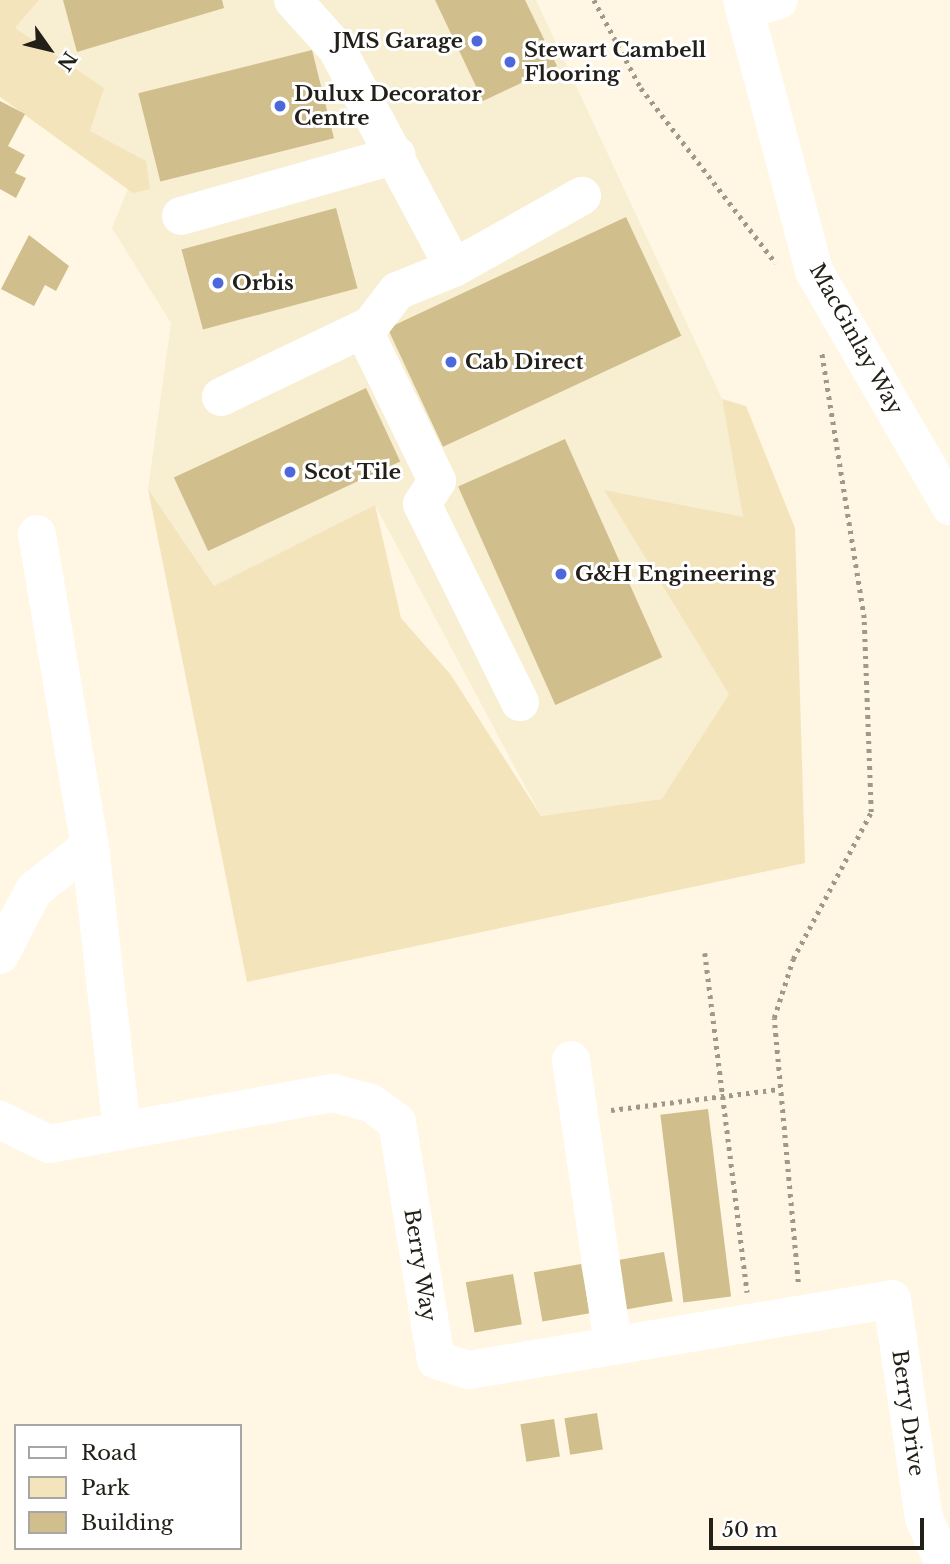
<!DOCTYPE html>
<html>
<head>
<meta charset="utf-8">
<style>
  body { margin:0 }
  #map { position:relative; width:950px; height:1564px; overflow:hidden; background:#fff7e3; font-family:"Libre Baskerville",serif }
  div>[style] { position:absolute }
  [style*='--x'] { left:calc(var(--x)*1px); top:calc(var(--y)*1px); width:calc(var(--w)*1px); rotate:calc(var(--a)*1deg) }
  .built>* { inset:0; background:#f8eed2 }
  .green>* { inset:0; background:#f3e4bc }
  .building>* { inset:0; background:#d0be8c; transform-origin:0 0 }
  .path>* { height:4.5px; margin-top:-2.25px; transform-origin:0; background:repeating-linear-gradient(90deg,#9f998b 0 3.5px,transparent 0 8.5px) }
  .minor>* { height:38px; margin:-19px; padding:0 19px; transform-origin:19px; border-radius:19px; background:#fff }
  .dots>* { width:19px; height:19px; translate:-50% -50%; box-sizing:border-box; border:4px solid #fff; border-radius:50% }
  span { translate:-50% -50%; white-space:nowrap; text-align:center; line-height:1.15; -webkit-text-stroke:6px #fff; paint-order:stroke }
  .poi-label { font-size:21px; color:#232019; font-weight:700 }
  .right { translate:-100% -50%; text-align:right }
  .left { translate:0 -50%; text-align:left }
  .street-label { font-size:21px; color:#232019 }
  .legend { position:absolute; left:14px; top:1424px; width:228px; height:126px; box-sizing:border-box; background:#fff; border:2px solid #a7a6a3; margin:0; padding:9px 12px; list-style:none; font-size:21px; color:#232019 }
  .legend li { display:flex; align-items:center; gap:14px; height:35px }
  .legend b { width:35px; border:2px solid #a7a6a3 }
  .north { position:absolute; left:14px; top:14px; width:70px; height:70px; -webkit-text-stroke:5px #fff; paint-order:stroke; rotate:124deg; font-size:19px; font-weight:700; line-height:28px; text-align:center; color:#232019 }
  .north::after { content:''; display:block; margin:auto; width:24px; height:32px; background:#232019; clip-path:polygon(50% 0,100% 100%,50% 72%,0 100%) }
  .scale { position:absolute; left:709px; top:1518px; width:215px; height:32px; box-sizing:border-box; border:4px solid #232019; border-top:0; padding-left:9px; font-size:21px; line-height:24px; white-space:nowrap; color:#232019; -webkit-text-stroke:5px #fff; paint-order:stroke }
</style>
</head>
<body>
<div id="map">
  <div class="built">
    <i style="clip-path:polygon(0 0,536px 0,722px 399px,743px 517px,729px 694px,663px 799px,541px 816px,375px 505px,214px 586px,148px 489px,171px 323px,112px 228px,132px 179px,0 94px)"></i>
  </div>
  <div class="green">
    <i style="clip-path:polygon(0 0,39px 0,15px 28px,104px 88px,90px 131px,146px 161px,150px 189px,133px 193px,0 97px)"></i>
    <i style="clip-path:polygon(722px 399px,746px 406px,795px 528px,805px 863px,247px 982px,148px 489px,214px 586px,375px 505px,401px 618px,451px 675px,541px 816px,662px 799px,729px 694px,604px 490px,743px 517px)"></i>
  </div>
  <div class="building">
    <i style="clip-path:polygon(63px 0,222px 0,224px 8px,77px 52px)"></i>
    <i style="clip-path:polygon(435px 0,525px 0,557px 66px,483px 101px)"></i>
    <i style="left:312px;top:50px;width:91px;height:179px;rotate:76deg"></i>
    <i style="clip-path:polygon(0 101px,25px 114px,8px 146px,25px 155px,15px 173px,26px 178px,16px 198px,0 189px)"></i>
    <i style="left:336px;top:208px;width:83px;height:160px;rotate:75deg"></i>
    <i style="left:626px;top:217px;width:131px;height:263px;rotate:65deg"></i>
    <i style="clip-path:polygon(29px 235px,69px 266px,56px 291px,45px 285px,34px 306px,1px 289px)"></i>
    <i style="left:366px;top:388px;width:81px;height:212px;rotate:65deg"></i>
    <i style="left:565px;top:439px;width:239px;height:117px;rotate:66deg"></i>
    <i style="left:708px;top:1109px;width:189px;height:48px;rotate:83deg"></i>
    <i style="left:664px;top:1252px;width:50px;height:49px;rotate:80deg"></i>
    <i style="left:581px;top:1264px;width:50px;height:48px;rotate:80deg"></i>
    <i style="left:513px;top:1274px;width:51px;height:48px;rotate:80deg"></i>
    <i style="left:597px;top:1413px;width:37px;height:33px;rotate:81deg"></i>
    <i style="left:554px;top:1419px;width:38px;height:34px;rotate:81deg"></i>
  </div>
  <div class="path">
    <i style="--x:594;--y:0;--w:100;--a:61.9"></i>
    <i style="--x:641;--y:88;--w:221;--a:52.4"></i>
    <i style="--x:705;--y:953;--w:342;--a:82.9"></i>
    <i style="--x:611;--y:1110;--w:170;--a:-7.1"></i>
    <i style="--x:798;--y:1282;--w:265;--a:-95.2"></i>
    <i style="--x:774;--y:1018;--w:62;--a:-72.1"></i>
    <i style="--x:793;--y:959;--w:166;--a:-62"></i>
    <i style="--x:871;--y:812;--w:194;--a:-92.1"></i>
    <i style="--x:864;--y:618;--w:270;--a:-99.1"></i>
  </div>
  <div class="minor">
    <i style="--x:293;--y:0;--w:66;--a:48.1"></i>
    <i style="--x:337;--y:49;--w:248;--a:61.9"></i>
    <i style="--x:454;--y:268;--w:147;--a:-29.4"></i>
    <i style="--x:742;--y:0;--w:280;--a:75.1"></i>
    <i style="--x:814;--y:271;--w:272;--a:59.9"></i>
    <i style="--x:745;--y:10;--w:35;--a:-16"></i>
    <i style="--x:181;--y:216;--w:224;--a:-15.8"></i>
    <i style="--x:363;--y:329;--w:169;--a:64"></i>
    <i style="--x:437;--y:481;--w:27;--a:123"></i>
    <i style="--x:422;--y:504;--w:221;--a:63.7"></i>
    <i style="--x:221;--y:397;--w:166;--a:-25.6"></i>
    <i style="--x:371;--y:325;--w:43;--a:-52.6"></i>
    <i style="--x:397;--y:291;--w:61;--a:-22"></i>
    <i style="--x:37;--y:534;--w:316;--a:80.4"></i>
    <i style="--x:90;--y:846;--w:286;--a:83.6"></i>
    <i style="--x:0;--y:955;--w:73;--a:-62.4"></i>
    <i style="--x:34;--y:890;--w:71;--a:-38.2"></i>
    <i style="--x:571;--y:1060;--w:288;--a:81.6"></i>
    <i style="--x:0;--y:1120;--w:55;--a:26.1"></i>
    <i style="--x:49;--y:1144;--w:289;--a:-10.2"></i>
    <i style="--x:333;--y:1093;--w:39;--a:15"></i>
    <i style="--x:371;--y:1103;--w:32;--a:36"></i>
    <i style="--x:397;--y:1122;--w:241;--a:80.7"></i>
    <i style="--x:436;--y:1360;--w:34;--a:17"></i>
    <i style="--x:469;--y:1370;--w:429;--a:-9.5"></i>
    <i style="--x:892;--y:1299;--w:221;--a:81.7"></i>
    <i style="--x:924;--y:1518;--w:50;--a:66.5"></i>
  </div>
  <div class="dots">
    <i style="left:477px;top:41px;background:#4d68dc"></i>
    <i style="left:510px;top:62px;background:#4d68dc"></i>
    <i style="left:280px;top:106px;background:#4d68dc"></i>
    <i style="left:218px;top:283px;background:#4d68dc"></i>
    <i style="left:451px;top:362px;background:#4d68dc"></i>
    <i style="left:290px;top:472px;background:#4d68dc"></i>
    <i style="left:561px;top:574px;background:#4d68dc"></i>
  </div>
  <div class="poi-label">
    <span class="right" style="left:463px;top:41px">JMS Garage</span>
    <span class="left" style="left:524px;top:62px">Stewart Cambell<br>Flooring</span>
    <span class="left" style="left:294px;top:106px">Dulux Decorator<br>Centre</span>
    <span class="left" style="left:232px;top:283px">Orbis</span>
    <span class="left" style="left:465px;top:362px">Cab Direct</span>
    <span class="left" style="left:304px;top:472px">Scot Tile</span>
    <span class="left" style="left:575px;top:574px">G&amp;H Engineering</span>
  </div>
  <div class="street-label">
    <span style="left:856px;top:339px;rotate:61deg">MacGinlay Way</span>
    <span style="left:420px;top:1265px;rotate:81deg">Berry Way</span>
    <span style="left:908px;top:1413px;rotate:82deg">Berry Drive</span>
  </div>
  <ul class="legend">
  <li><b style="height:9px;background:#fff"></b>Road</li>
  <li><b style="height:19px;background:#f3e4bc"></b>Park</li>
  <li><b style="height:19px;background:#d0be8c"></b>Building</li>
  </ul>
  <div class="north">N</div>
  <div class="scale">50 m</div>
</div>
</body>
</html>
